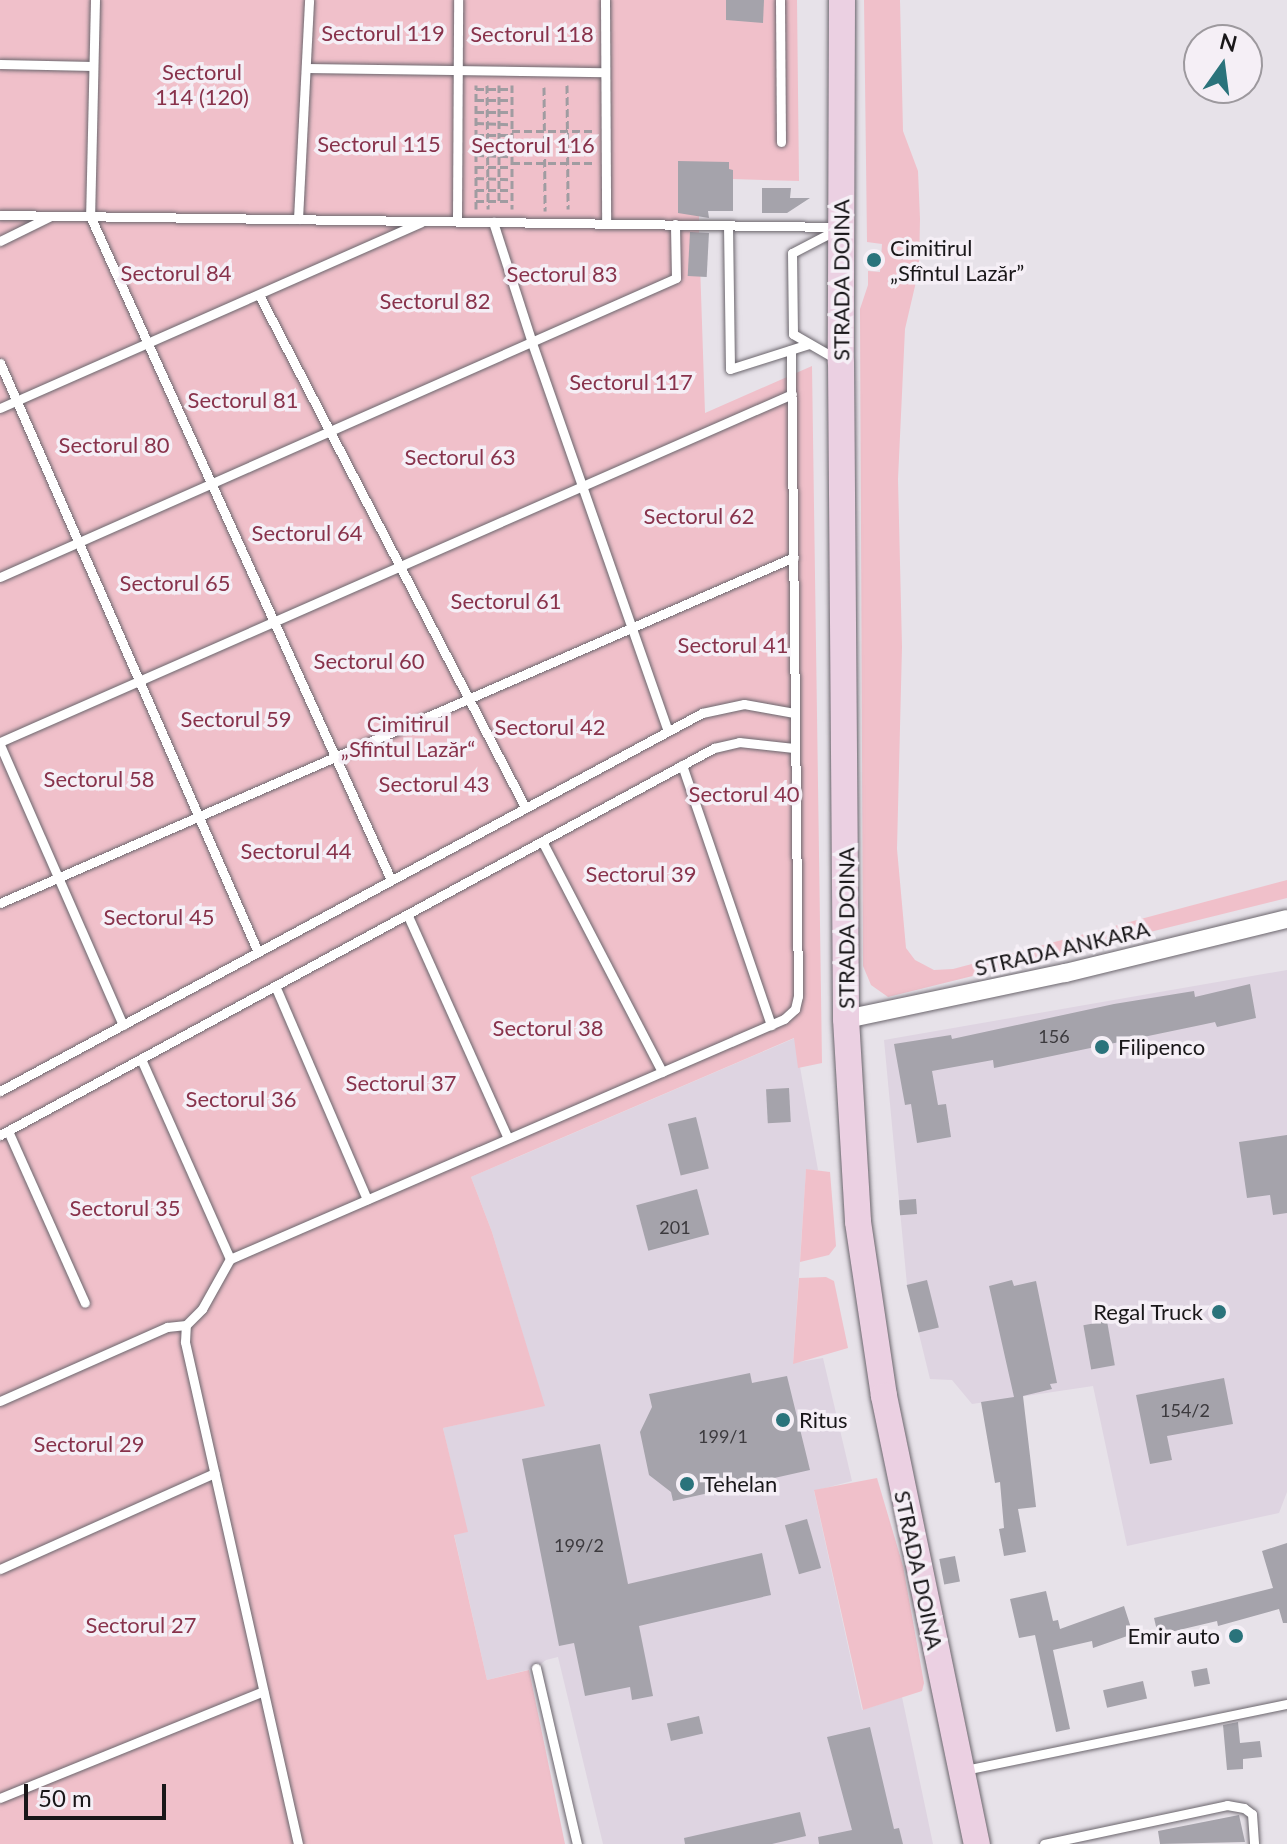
<!DOCTYPE html>
<html>
<head>
<meta charset="utf-8">
<style>
  body { margin:0 }
  #map { position:relative; width:1287px; height:1844px; overflow:hidden; background:#e7e2e9; font-family:Lato,sans-serif }
  div>[style] { position:absolute }
  [style*='--x'] { left:calc(var(--x)*1px); top:calc(var(--y)*1px); width:calc(var(--w)*1px); rotate:calc(var(--a)*1deg) }
  .built>* { inset:0; background:#ded4e1 }
  .green>* { inset:0; background:#f0c0ca }
  .building>* { inset:0; background:#a5a3ab; transform-origin:0 0 }
  .path>* { height:3px; margin-top:-1.5px; transform-origin:0; background:repeating-linear-gradient(90deg,#a09ca1 0 8px,transparent 0 12px) }
  .roads { filter:drop-shadow(0 0 2px #6b666d) drop-shadow(0 0 2px #6b666d) }
  .lane>* { height:9px; margin:-4.5px; padding:0 4.5px; transform-origin:4.5px; border-radius:4.5px; background:#fff }
  .street>* { height:18px; margin:-9px; padding:0 9px; transform-origin:9px; border-radius:9px; background:#fff }
  .secondary>* { height:26px; margin:-13px; padding:0 13px; transform-origin:13px; border-radius:13px; background:#ebd0e2 }
  .dots>* { width:22px; height:22px; translate:-50% -50%; box-sizing:border-box; border:4px solid #f5eff6; border-radius:50% }
  span { translate:-50% -50%; white-space:nowrap; text-align:center; line-height:1.15; -webkit-text-stroke:7px #f5eff6; paint-order:stroke }
  .number-label { font-size:18px; color:#3c3a3e }
  .number-label span { -webkit-text-stroke-width:0 }
  .park-label { font-size:22px; color:#88324b }
  .poi-label { font-size:22px; color:#191719 }
  .left { translate:0 -50%; text-align:left }
  .right { translate:-100% -50%; text-align:right }
  .street-label { font-size:22px; color:#191719 }
  .north { position:absolute; left:1183px; top:24px; width:80px; height:80px; box-sizing:border-box; background:#f5eff6; border:2px solid #9d999e; border-radius:50%; rotate:14deg; font-size:22px; font-weight:700; line-height:32px; text-align:center; color:#191719 }
  .north::after { content:''; display:block; margin:auto; width:28px; height:36px; background:#2a737b; clip-path:polygon(50% 0,100% 100%,50% 72%,0 100%) }
  .scale { position:absolute; left:24px; top:1784px; width:142px; height:36px; box-sizing:border-box; border:4px solid #191719; border-top:0; padding-left:10px; font-size:24px; line-height:28px; white-space:nowrap; color:#191719; -webkit-text-stroke:6px #f5eff6; paint-order:stroke }
</style>
</head>
<body>
<div id="map">
  <div class="built">
    <i style="clip-path:polygon(1287px 970px,1287px 1492px,1279px 1513px,1127px 1546px,1093px 1386px,972px 1404px,952px 1380px,930px 1379px,907px 1285px,884px 1040px)"></i>
    <i style="clip-path:polygon(795px 1038px,818px 1170px,806px 1170px,793px 1363px,823px 1358px,852px 1481px,814px 1491px,862px 1710px,902px 1697px,933px 1844px,603px 1844px,558px 1657px,546px 1660px,536px 1668px,487px 1680px,454px 1534px,467px 1532px,443px 1428px,544px 1405px,492px 1232px,471px 1177px)"></i>
  </div>
  <div class="green">
    <i style="clip-path:polygon(0 0,797px 0,799px 181px,699px 178px,699px 233px,705px 413px,812px 366px,822px 1063px,798px 1068px,794px 1038px,471px 1177px,492px 1232px,545px 1406px,443px 1428px,468px 1532px,454px 1535px,487px 1680px,529px 1670px,565px 1844px,0 1844px)"></i>
    <i style="clip-path:polygon(864px 0,900px 0,903px 131px,918px 171px,920px 219px,919px 269px,905px 329px,898px 479px,902px 647px,897px 849px,906px 948px,915px 960px,934px 970px,953px 969px,1287px 880px,1287px 898px,888px 997px,871px 985px,863px 966px,860px 309px,868px 285px,868px 271px,880px 272px,882px 244px,867px 242px)"></i>
    <i style="clip-path:polygon(806px 1169px,830px 1172px,836px 1246px,829px 1255px,800px 1262px)"></i>
    <i style="clip-path:polygon(826px 1277px,834px 1281px,848px 1348px,793px 1364px,799px 1278px)"></i>
    <i style="clip-path:polygon(877px 1478px,903px 1566px,924px 1683px,922px 1691px,863px 1710px,814px 1490px)"></i>
  </div>
  <div class="building">
    <i style="clip-path:polygon(726px 0,764px 0,763px 23px,726px 20px)"></i>
    <i style="clip-path:polygon(678px 161px,729px 162px,729px 169px,733px 170px,733px 211px,708px 211px,709px 218px,678px 213px)"></i>
    <i style="clip-path:polygon(762px 188px,791px 188px,790px 198px,810px 198px,787px 213px,762px 213px)"></i>
    <i style="left:690px;top:232px;width:19px;height:44px;rotate:3deg"></i>
    <i style="clip-path:polygon(1250px 984px,1256px 1018px,1217px 1027px,1215px 1022px,1201px 1025px,994px 1068px,993px 1060px,932px 1071px,938px 1105px,946px 1104px,951px 1137px,917px 1143px,911px 1104px,905px 1105px,894px 1044px,951px 1035px,952px 1039px,1114px 1004px,1194px 991px,1195px 997px)"></i>
    <i style="left:789px;top:1088px;width:34px;height:23px;rotate:87deg"></i>
    <i style="left:696px;top:1117px;width:53px;height:29px;rotate:76deg"></i>
    <i style="clip-path:polygon(1287px 1135px,1287px 1213px,1273px 1215px,1270px 1195px,1247px 1198px,1239px 1142px)"></i>
    <i style="left:697px;top:1189px;width:47px;height:63px;rotate:75deg"></i>
    <i style="left:916px;top:1199px;width:15px;height:17px;rotate:86deg"></i>
    <i style="left:927px;top:1280px;width:49px;height:21px;rotate:76deg"></i>
    <i style="clip-path:polygon(1012px 1280px,1014px 1286px,1036px 1281px,1057px 1383px,1050px 1384px,1052px 1389px,1023px 1396px,1036px 1507px,1018px 1509px,1026px 1552px,1004px 1556px,999px 1529px,1004px 1528px,1000px 1482px,995px 1483px,981px 1402px,1014px 1397px,989px 1286px)"></i>
    <i style="left:1107px;top:1321px;width:45px;height:24px;rotate:80deg"></i>
    <i style="clip-path:polygon(750px 1373px,752px 1383px,787px 1376px,810px 1470px,673px 1501px,671px 1492px,649px 1475px,640px 1432px,652px 1407px,649px 1394px)"></i>
    <i style="clip-path:polygon(1224px 1378px,1233px 1424px,1167px 1436px,1172px 1460px,1150px 1464px,1136px 1395px)"></i>
    <i style="clip-path:polygon(600px 1444px,628px 1584px,762px 1553px,771px 1595px,639px 1626px,653px 1696px,632px 1700px,630px 1687px,585px 1696px,574px 1643px,559px 1646px,522px 1459px)"></i>
    <i style="left:807px;top:1519px;width:51px;height:23px;rotate:74deg"></i>
    <i style="clip-path:polygon(1287px 1543px,1287px 1623px,1283px 1623px,1279px 1609px,1218px 1626px,1217px 1621px,1158px 1635px,1154px 1618px,1273px 1588px,1262px 1551px)"></i>
    <i style="left:955px;top:1556px;width:26px;height:16px;rotate:79deg"></i>
    <i style="clip-path:polygon(1046px 1591px,1053px 1621px,1058px 1620px,1060px 1629px,1124px 1606px,1133px 1634px,1093px 1648px,1092px 1641px,1053px 1650px,1070px 1729px,1056px 1732px,1035px 1635px,1019px 1638px,1010px 1599px)"></i>
    <i style="left:1207px;top:1668px;width:16px;height:16px;rotate:79deg"></i>
    <i style="left:1143px;top:1681px;width:18px;height:41px;rotate:77deg"></i>
    <i style="left:699px;top:1716px;width:18px;height:33px;rotate:77deg"></i>
    <i style="clip-path:polygon(1238px 1722px,1240px 1743px,1260px 1741px,1262px 1757px,1243px 1759px,1243px 1769px,1227px 1770px,1223px 1725px)"></i>
    <i style="clip-path:polygon(870px 1727px,894px 1829px,899px 1828px,903px 1844px,819px 1844px,818px 1837px,852px 1830px,827px 1737px)"></i>
    <i style="clip-path:polygon(800px 1812px,806px 1836px,772px 1844px,685px 1844px,684px 1838px)"></i>
    <i style="clip-path:polygon(1239px 1815px,1245px 1842px,1160px 1844px,1158px 1831px)"></i>
  </div>
  <div class="path">
    <i style="--x:487;--y:85;--w:124;--a:89.5"></i>
    <i style="--x:499;--y:85;--w:116;--a:90"></i>
    <i style="--x:512;--y:85;--w:124;--a:90"></i>
    <i style="--x:567;--y:85;--w:124;--a:89.5"></i>
    <i style="--x:544;--y:87;--w:124;--a:89.5"></i>
    <i style="--x:476;--y:89;--w:36;--a:0"></i>
    <i style="--x:476;--y:100;--w:36;--a:0"></i>
    <i style="--x:476;--y:112;--w:36;--a:0"></i>
    <i style="--x:476;--y:123;--w:36;--a:2"></i>
    <i style="--x:512;--y:131;--w:80;--a:0"></i>
    <i style="--x:476;--y:135;--w:36;--a:0"></i>
    <i style="--x:476;--y:145;--w:36;--a:0"></i>
    <i style="--x:476;--y:155;--w:36;--a:2"></i>
    <i style="--x:512;--y:163;--w:80;--a:0"></i>
    <i style="--x:476;--y:167;--w:36;--a:0"></i>
    <i style="--x:476;--y:178;--w:36;--a:2"></i>
    <i style="--x:476;--y:190;--w:36;--a:0"></i>
    <i style="--x:476;--y:201;--w:36;--a:0"></i>
    <i style="--x:476;--y:209;--w:124;--a:-90"></i>
  </div>
  <div class="roads">
    <div class="lane">
      <i style="--x:95;--y:0;--w:216;--a:91.3"></i>
      <i style="--x:90;--y:216;--w:729;--a:65.61"></i>
      <i style="--x:605;--y:0;--w:223;--a:89.7"></i>
      <i style="--x:780;--y:0;--w:142;--a:89.6"></i>
      <i style="--x:0;--y:64;--w:93;--a:1.2"></i>
      <i style="--x:306;--y:68;--w:299;--a:0.8"></i>
      <i style="--x:0;--y:215;--w:838;--a:0.82"></i>
      <i style="--x:298;--y:219;--w:219;--a:-87.1"></i>
      <i style="--x:457;--y:221;--w:221;--a:-89.7"></i>
      <i style="--x:493;--y:222;--w:127;--a:72.1"></i>
      <i style="--x:532;--y:343;--w:409;--a:70.7"></i>
      <i style="--x:728;--y:225;--w:144;--a:89.2"></i>
      <i style="--x:730;--y:369;--w:83;--a:-17.6"></i>
      <i style="--x:0;--y:241;--w:55;--a:-26.1"></i>
      <i style="--x:259;--y:295;--w:577;--a:62.55"></i>
      <i style="--x:838;--y:360;--w:52;--a:-150"></i>
      <i style="--x:793;--y:334;--w:81;--a:-90.7"></i>
      <i style="--x:792;--y:253;--w:52;--a:-27.6"></i>
      <i style="--x:0;--y:363;--w:643;--a:66.35"></i>
      <i style="--x:0;--y:408;--w:460;--a:-23.8"></i>
      <i style="--x:0;--y:577;--w:739;--a:-23.86"></i>
      <i style="--x:676;--y:278;--w:54;--a:-91.1"></i>
      <i style="--x:0;--y:742;--w:865;--a:-23.72"></i>
      <i style="--x:0;--y:745;--w:306;--a:66.3"></i>
      <i style="--x:682;--y:765;--w:275;--a:71.1"></i>
      <i style="--x:543;--y:843;--w:258;--a:62.5"></i>
      <i style="--x:0;--y:903;--w:866;--a:-23.55"></i>
      <i style="--x:408;--y:916;--w:243;--a:65.8"></i>
      <i style="--x:276;--y:988;--w:230;--a:66.7"></i>
      <i style="--x:141;--y:1059;--w:219;--a:66"></i>
      <i style="--x:0;--y:1091;--w:797;--a:-28.3"></i>
      <i style="--x:702;--y:713;--w:43;--a:-12.1"></i>
      <i style="--x:744;--y:704;--w:51;--a:10.2"></i>
      <i style="--x:8;--y:1131;--w:188;--a:65.9"></i>
      <i style="--x:0;--y:1135;--w:812;--a:-28.46"></i>
      <i style="--x:714;--y:748;--w:26;--a:-13"></i>
      <i style="--x:739;--y:742;--w:55;--a:6.2"></i>
      <i style="--x:0;--y:1401;--w:183;--a:-23.9"></i>
      <i style="--x:167;--y:1327;--w:19;--a:-6"></i>
      <i style="--x:0;--y:1569;--w:235;--a:-24.1"></i>
      <i style="--x:536;--y:1668;--w:181;--a:76.9"></i>
      <i style="--x:965;--y:1770;--w:329;--a:-11.6"></i>
      <i style="--x:0;--y:1798;--w:284;--a:-22.1"></i>
      <i style="--x:298;--y:1844;--w:515;--a:-102.69"></i>
      <i style="--x:185;--y:1342;--w:17;--a:-87"></i>
      <i style="--x:186;--y:1325;--w:23;--a:-45"></i>
      <i style="--x:202;--y:1309;--w:57;--a:-60.8"></i>
      <i style="--x:230;--y:1259;--w:604;--a:-23.42"></i>
      <i style="--x:784;--y:1019;--w:15;--a:-42"></i>
      <i style="--x:795;--y:1009;--w:13;--a:-77"></i>
      <i style="--x:798;--y:996;--w:646;--a:-90.62"></i>
      <i style="--x:1044;--y:1844;--w:187;--a:-12"></i>
      <i style="--x:1227;--y:1805;--w:17;--a:10"></i>
      <i style="--x:1244;--y:1808;--w:10;--a:37"></i>
      <i style="--x:1252;--y:1814;--w:30;--a:86"></i>
    </div>
    <div class="street">
      <i style="--x:846;--y:1019;--w:224;--a:-11.9"></i>
      <i style="--x:1065;--y:973;--w:228;--a:-13.7"></i>
    </div>
    <div class="secondary">
      <i style="--x:842;--y:0;--w:362;--a:90.2"></i>
      <i style="--x:841;--y:362;--w:657;--a:89.56"></i>
      <i style="--x:846;--y:1019;--w:203;--a:86.6"></i>
      <i style="--x:858;--y:1222;--w:176;--a:81.5"></i>
      <i style="--x:884;--y:1396;--w:458;--a:78.3"></i>
    </div>
  </div>
  <div class="dots">
    <i style="left:874px;top:260px;background:#2a737b"></i>
    <i style="left:1102px;top:1047px;background:#2a737b"></i>
    <i style="left:1219px;top:1312px;background:#2a737b"></i>
    <i style="left:783px;top:1420px;background:#2a737b"></i>
    <i style="left:687px;top:1484px;background:#2a737b"></i>
    <i style="left:1236px;top:1636px;background:#2a737b"></i>
  </div>
  <div class="number-label">
    <span style="left:1054px;top:1036px">156</span>
    <span style="left:675px;top:1227px">201</span>
    <span style="left:1185px;top:1410px">154/2</span>
    <span style="left:723px;top:1436px">199/1</span>
    <span style="left:579px;top:1545px">199/2</span>
  </div>
  <div class="park-label">
    <span style="left:383px;top:33px">Sectorul 119</span>
    <span style="left:532px;top:34px">Sectorul 118</span>
    <span style="left:202px;top:84px">Sectorul<br>114 (120)</span>
    <span style="left:379px;top:144px">Sectorul 115</span>
    <span style="left:533px;top:145px">Sectorul 116</span>
    <span style="left:176px;top:273px">Sectorul 84</span>
    <span style="left:562px;top:274px">Sectorul 83</span>
    <span style="left:435px;top:301px">Sectorul 82</span>
    <span style="left:631px;top:382px">Sectorul 117</span>
    <span style="left:243px;top:400px">Sectorul 81</span>
    <span style="left:114px;top:445px">Sectorul 80</span>
    <span style="left:460px;top:457px">Sectorul 63</span>
    <span style="left:699px;top:516px">Sectorul 62</span>
    <span style="left:307px;top:533px">Sectorul 64</span>
    <span style="left:175px;top:583px">Sectorul 65</span>
    <span style="left:506px;top:601px">Sectorul 61</span>
    <span style="left:733px;top:645px">Sectorul 41</span>
    <span style="left:369px;top:661px">Sectorul 60</span>
    <span style="left:236px;top:719px">Sectorul 59</span>
    <span style="left:408px;top:736px">Cimitirul<br>„Sfîntul Lazăr“</span>
    <span style="left:550px;top:727px">Sectorul 42</span>
    <span style="left:99px;top:779px">Sectorul 58</span>
    <span style="left:434px;top:784px">Sectorul 43</span>
    <span style="left:744px;top:794px">Sectorul 40</span>
    <span style="left:296px;top:851px">Sectorul 44</span>
    <span style="left:641px;top:874px">Sectorul 39</span>
    <span style="left:159px;top:917px">Sectorul 45</span>
    <span style="left:548px;top:1028px">Sectorul 38</span>
    <span style="left:401px;top:1083px">Sectorul 37</span>
    <span style="left:241px;top:1099px">Sectorul 36</span>
    <span style="left:125px;top:1208px">Sectorul 35</span>
    <span style="left:89px;top:1444px">Sectorul 29</span>
    <span style="left:141px;top:1625px">Sectorul 27</span>
  </div>
  <div class="poi-label">
    <span class="left" style="left:890px;top:260px">Cimitirul<br>„Sfîntul Lazăr”</span>
    <span class="left" style="left:1118px;top:1047px">Filipenco</span>
    <span class="right" style="left:1203px;top:1312px">Regal Truck</span>
    <span class="left" style="left:799px;top:1420px">Ritus</span>
    <span class="left" style="left:703px;top:1484px">Tehelan</span>
    <span class="right" style="left:1220px;top:1636px">Emir auto</span>
  </div>
  <div class="street-label">
    <span style="left:841px;top:280px;rotate:-90deg">STRADA DOINA</span>
    <span style="left:846px;top:928px;rotate:-90deg">STRADA DOINA</span>
    <span style="left:1062px;top:948px;rotate:-13deg">STRADA ANKARA</span>
    <span style="left:919px;top:1570px;rotate:78deg">STRADA DOINA</span>
  </div>
  <div class="north">N</div>
  <div class="scale">50 m</div>
</div>
</body>
</html>
